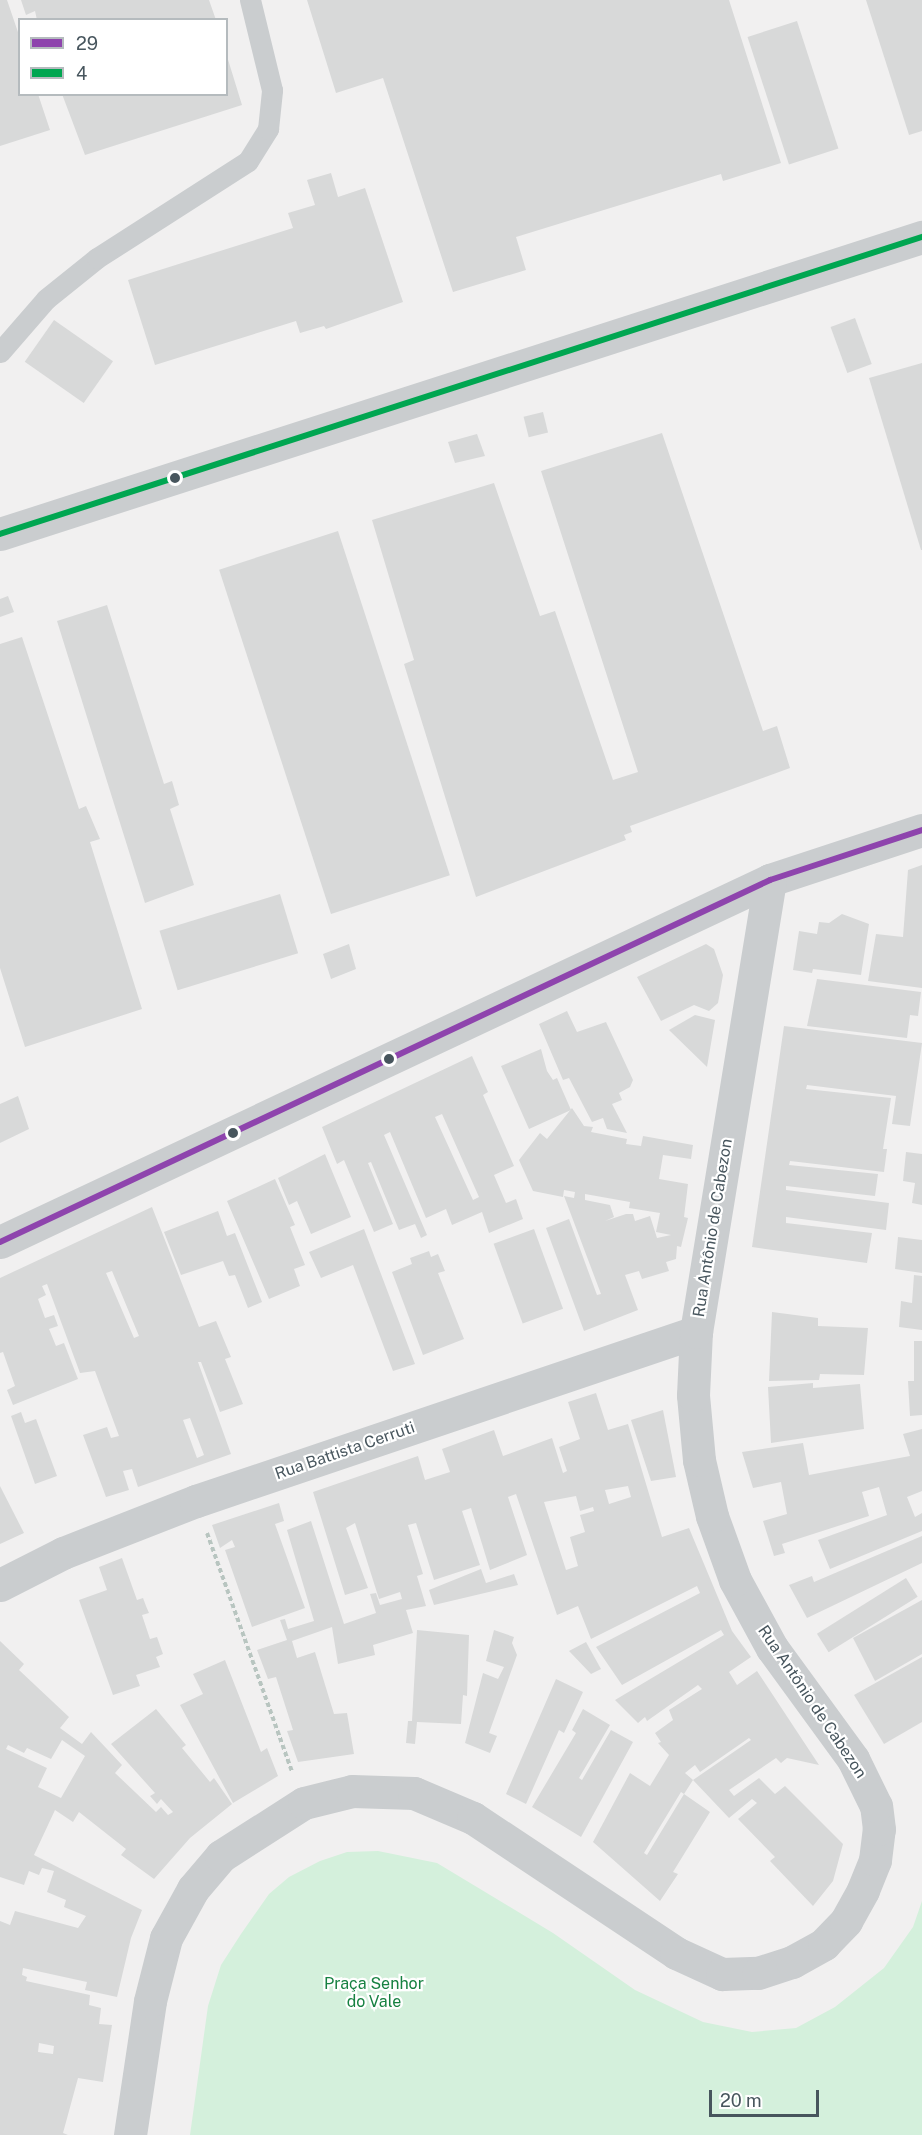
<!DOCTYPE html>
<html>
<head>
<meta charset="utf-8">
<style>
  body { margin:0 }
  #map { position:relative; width:922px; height:2135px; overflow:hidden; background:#f1f0f0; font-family:"Public Sans",sans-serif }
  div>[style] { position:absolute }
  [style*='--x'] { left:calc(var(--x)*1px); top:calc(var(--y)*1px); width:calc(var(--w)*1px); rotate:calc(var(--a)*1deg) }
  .green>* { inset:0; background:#d4f0dc }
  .building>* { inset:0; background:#d8d9d9; transform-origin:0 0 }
  .path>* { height:4px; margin-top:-2px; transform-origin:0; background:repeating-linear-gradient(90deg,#b8c5c0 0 4.5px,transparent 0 7.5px) }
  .lane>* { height:21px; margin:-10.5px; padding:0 10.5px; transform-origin:10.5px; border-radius:10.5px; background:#cacdcf }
  .street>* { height:33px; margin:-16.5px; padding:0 16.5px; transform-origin:16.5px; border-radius:16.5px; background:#cacdcf }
  .bus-1>* { height:6px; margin:-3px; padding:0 3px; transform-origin:3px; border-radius:3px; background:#8e44ad }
  .bus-2>* { height:6px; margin:-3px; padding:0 3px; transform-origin:3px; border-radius:3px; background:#00a651 }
  .dots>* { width:16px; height:16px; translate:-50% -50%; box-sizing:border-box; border:3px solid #fff; border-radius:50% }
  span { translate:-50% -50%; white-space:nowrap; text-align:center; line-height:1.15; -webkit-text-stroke:4.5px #fff; paint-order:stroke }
  .street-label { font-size:16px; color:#47555d }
  .park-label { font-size:16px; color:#168141 }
  .legend { position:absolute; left:18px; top:18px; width:210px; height:78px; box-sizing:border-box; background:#fff; border:2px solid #b5bbbe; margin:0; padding:8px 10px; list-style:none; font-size:18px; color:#47555d }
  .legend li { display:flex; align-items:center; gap:12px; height:30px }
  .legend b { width:30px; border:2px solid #b5bbbe }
  .scale { position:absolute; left:709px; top:2090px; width:110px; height:27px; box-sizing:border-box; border:3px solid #47555d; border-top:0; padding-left:8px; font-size:18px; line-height:21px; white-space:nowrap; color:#47555d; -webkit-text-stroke:4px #fff; paint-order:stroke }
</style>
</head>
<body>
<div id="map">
  <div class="green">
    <i style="clip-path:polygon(378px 1851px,437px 1863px,553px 1933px,635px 1990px,703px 2022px,752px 2032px,796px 2028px,835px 2007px,884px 1968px,913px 1927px,922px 1901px,922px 2135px,190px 2135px,208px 2006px,221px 1965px,241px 1934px,269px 1894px,289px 1877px,320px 1861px,347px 1852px)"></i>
  </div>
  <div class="building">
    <i style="clip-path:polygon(0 0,7px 0,20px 38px,20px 94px,38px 94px,50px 130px,0 146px)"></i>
    <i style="clip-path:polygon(21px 0,209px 0,216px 20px,37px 20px,35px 11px,26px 15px)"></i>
    <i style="clip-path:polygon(307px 0,729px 0,781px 163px,723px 181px,721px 174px,516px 237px,526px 270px,453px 292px,383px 78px,336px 93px)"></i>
    <i style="clip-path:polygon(866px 0,922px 0,922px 131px,909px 135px)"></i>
    <i style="left:797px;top:21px;width:134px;height:52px;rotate:72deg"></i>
    <i style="clip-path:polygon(226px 53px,242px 105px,85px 155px,62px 94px,226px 94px)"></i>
    <i style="clip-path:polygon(331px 173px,338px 197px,365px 188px,403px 302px,326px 329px,324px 326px,300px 333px,296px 321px,155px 365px,128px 280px,293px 228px,288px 213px,315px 205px,307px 180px)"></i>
    <i style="left:855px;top:318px;width:49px;height:26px;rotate:70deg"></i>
    <i style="left:54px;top:320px;width:72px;height:51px;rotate:35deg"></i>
    <i style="clip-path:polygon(922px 363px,922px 550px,921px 550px,869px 378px)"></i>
    <i style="left:543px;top:412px;width:21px;height:20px;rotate:76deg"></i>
    <i style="clip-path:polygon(662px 433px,763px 731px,777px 726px,790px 768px,630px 826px,632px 832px,624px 835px,626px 840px,476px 897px,404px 664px,414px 660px,372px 520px,494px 483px,540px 616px,555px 611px,613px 780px,638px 772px,541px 471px)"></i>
    <i style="clip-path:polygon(477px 434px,485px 456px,455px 463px,448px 442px)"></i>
    <i style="left:338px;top:531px;width:362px;height:125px;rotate:72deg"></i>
    <i style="clip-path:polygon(8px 596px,14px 612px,0 617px,0 599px)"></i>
    <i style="clip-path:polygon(107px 605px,164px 784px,172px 781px,179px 805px,170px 809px,194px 885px,145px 903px,57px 621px)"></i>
    <i style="clip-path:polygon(22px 637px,79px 809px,86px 806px,100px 839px,90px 842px,142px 1009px,25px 1047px,0 968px,0 644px)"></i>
    <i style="clip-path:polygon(922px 865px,922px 988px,868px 981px,876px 934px,903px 937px,908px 870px)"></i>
    <i style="left:280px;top:894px;width:62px;height:126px;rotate:73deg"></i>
    <i style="clip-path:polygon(842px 914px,869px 924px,861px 975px,813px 969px,812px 973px,793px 970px,799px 931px,817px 934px,819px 922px,829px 923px)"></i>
    <i style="clip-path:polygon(349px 944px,356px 969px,331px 979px,323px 954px)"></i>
    <i style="clip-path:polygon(706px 944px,714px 949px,723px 975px,718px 1003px,709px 1011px,694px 1005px,661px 1021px,637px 977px)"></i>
    <i style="clip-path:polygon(817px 979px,921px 992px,918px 1016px,910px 1015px,907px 1038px,807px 1026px)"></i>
    <i style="clip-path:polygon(567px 1011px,577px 1032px,606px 1022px,633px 1080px,630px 1087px,619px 1093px,622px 1100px,612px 1104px,627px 1133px,607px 1129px,603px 1118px,592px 1122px,569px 1078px,563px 1080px,539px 1024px)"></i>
    <i style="clip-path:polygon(695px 1015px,715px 1020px,707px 1067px,669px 1030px)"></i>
    <i style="clip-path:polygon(784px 1026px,922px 1043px,910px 1126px,892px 1124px,896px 1096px,807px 1085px,806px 1089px,891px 1098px,883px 1149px,887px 1149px,884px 1172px,790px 1161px,789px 1165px,878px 1174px,875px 1196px,786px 1186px,786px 1190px,889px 1203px,886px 1230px,786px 1217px,786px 1223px,872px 1233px,867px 1263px,752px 1247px)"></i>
    <i style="clip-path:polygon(541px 1049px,547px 1071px,553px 1080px,557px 1078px,571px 1110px,529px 1129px,501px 1066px)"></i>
    <i style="clip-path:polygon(evenodd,472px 1056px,488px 1092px,483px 1095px,514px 1166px,494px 1175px,506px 1203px,516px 1199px,523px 1219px,489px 1233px,482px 1212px,452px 1225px,446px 1209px,426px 1218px,390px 1132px,384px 1135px,427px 1235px,421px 1238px,415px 1224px,399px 1230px,371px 1162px,368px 1163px,393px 1224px,374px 1232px,344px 1160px,337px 1164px,322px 1127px,472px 1056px,442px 1114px,479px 1197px,473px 1200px,435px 1117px,442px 1114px)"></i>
    <i style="clip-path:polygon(18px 1096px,29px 1129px,0 1143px,0 1104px)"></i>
    <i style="clip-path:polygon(evenodd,572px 1108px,584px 1126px,593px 1127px,591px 1132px,627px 1139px,626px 1144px,641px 1146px,643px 1136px,693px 1145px,691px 1159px,663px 1155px,659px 1179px,688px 1184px,684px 1217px,688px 1218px,681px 1247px,677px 1246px,676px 1259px,666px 1262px,669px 1271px,642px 1279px,639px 1271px,625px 1275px,638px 1310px,584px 1331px,546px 1228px,569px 1219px,597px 1295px,601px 1294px,564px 1196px,574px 1198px,575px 1192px,564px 1190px,563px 1197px,533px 1191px,519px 1160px,540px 1133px,547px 1139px,572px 1108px,585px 1194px,630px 1202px,629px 1208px,660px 1213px,656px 1232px,671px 1235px,657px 1238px,650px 1216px,635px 1221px,633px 1214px,626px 1214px,605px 1221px,614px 1217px,610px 1205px,585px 1200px,585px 1194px)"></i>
    <i style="clip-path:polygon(906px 1152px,922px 1154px,922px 1205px,912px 1203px,915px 1183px,903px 1181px)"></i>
    <i style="clip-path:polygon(325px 1154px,351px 1217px,311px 1234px,297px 1201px,289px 1205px,278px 1178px)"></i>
    <i style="clip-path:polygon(275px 1179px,295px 1225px,290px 1227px,305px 1265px,294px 1269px,300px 1286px,269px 1299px,227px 1201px)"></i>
    <i style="clip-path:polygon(evenodd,152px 1207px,199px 1327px,216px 1321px,231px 1357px,225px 1359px,243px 1404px,220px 1412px,201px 1362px,198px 1362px,231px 1454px,138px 1487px,132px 1469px,123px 1471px,129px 1490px,106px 1497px,83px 1435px,107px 1427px,111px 1438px,119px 1436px,95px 1371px,80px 1373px,47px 1284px,42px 1286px,46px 1295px,38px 1299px,45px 1318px,54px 1315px,58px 1326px,49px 1329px,56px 1346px,64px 1343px,78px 1379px,13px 1405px,7px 1390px,15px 1386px,3px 1352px,0 1353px,0 1278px,152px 1207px,112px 1271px,139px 1336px,134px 1338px,106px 1273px,112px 1271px,152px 1207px,190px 1418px,204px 1455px,197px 1458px,183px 1420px,190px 1418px)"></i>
    <i style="clip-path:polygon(218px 1211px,227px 1236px,235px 1233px,262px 1302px,248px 1308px,235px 1275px,229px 1276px,223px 1261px,181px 1275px,164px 1232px)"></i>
    <i style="clip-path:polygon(364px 1229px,415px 1364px,393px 1371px,353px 1265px,321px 1278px,309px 1252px)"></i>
    <i style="left:534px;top:1229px;width:85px;height:43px;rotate:70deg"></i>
    <i style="clip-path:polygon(898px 1237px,922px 1240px,922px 1273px,895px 1269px)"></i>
    <i style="clip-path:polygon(429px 1251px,431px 1257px,438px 1254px,445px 1271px,438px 1273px,464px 1339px,423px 1355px,392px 1272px,412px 1264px,410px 1258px)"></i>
    <i style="clip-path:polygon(914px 1275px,922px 1276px,922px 1330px,899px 1327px,901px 1301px,912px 1303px)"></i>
    <i style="clip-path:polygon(772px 1312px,818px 1318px,818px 1326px,868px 1328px,864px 1375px,820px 1374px,819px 1380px,769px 1381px)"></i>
    <i style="clip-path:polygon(914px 1341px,922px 1341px,922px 1415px,910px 1416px,908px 1381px,914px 1381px)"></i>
    <i style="clip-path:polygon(813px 1383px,813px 1388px,860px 1384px,864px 1429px,771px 1443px,768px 1387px)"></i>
    <i style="clip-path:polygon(evenodd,596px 1393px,608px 1430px,628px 1424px,662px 1537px,689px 1528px,732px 1631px,751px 1657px,729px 1672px,737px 1685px,757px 1671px,819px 1765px,787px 1758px,781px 1763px,776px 1758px,729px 1790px,734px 1796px,759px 1778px,775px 1794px,785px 1786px,843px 1844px,833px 1881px,813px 1906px,770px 1861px,775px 1857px,738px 1819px,757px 1803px,752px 1799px,729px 1818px,693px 1780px,751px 1740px,749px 1738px,700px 1772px,695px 1765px,685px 1773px,693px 1780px,684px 1794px,681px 1792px,644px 1853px,647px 1855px,684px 1794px,710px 1812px,673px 1872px,678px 1874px,660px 1901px,593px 1842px,630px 1773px,650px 1786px,669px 1755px,658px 1743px,661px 1742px,655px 1733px,673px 1720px,669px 1710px,702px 1689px,698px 1685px,647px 1721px,645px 1717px,638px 1723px,615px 1700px,724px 1635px,721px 1630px,622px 1685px,596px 1647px,700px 1593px,697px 1586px,591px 1639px,578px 1606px,557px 1615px,516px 1494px,508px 1497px,527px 1555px,490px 1570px,471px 1508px,462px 1511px,480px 1565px,434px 1580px,416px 1523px,408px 1525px,423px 1574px,417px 1576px,426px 1606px,406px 1610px,413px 1633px,373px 1645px,375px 1655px,338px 1664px,332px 1627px,292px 1641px,297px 1658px,315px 1652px,334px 1714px,347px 1713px,354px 1754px,298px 1762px,287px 1731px,293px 1730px,276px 1677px,268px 1679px,257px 1650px,287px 1640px,280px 1620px,285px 1619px,288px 1629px,314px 1621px,287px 1530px,311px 1521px,344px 1624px,376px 1613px,370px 1594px,376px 1593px,380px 1605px,402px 1599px,400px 1592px,379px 1599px,355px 1523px,346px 1528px,368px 1588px,345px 1595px,313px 1492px,418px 1456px,425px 1480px,450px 1472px,442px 1449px,494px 1430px,503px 1456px,552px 1438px,563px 1473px,567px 1471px,559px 1447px,580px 1439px,568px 1402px,596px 1393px,628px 1486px,631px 1497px,609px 1504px,605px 1490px,628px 1486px,596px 1393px,576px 1496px,580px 1511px,593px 1507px,594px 1511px,580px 1515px,585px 1532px,570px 1537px,578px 1566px,566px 1570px,544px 1502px,576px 1496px)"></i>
    <i style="clip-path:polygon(663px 1410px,676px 1477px,651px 1481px,631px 1420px)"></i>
    <i style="clip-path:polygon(21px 1412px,25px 1423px,36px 1419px,57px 1476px,35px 1484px,11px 1416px)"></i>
    <i style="clip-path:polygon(922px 1429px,922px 1491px,907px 1497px,915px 1517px,922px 1513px,922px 1531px,830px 1569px,818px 1540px,887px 1515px,879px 1487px,862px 1492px,869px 1516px,782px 1544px,785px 1553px,774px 1556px,763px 1521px,787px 1514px,781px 1482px,753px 1488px,742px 1452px,803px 1443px,809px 1475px,910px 1456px,903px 1434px)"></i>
    <i style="clip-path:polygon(0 1486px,24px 1533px,0 1544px)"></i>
    <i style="clip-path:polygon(279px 1503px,284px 1521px,275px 1524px,305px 1608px,252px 1627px,225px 1550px,235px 1547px,232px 1540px,220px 1548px,212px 1525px)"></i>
    <i style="clip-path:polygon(922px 1536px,922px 1563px,807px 1618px,789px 1585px,812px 1576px,814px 1582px)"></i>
    <i style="clip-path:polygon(122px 1558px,137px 1600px,143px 1598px,146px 1606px,149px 1613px,142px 1615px,150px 1639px,157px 1637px,163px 1654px,156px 1657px,160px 1667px,136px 1675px,140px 1686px,113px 1695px,79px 1600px,107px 1590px,99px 1567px)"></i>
    <i style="clip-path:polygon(481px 1569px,486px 1583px,514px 1574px,518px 1585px,434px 1605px,429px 1590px)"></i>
    <i style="left:906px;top:1578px;width:22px;height:105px;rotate:58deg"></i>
    <i style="clip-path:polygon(922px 1600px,922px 1654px,875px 1681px,853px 1638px)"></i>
    <i style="clip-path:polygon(417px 1630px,469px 1635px,467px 1696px,463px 1695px,461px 1724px,417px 1722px,415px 1744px,406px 1743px,408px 1721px,412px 1721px)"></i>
    <i style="clip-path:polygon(494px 1630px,514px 1637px,512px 1643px,517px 1655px,489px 1733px,497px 1736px,490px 1753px,465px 1743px,483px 1673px,498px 1679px,504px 1667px,486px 1661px)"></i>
    <i style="clip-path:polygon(evenodd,0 1641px,24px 1664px,19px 1670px,69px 1717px,60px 1728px,82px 1744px,91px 1732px,122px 1765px,115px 1773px,156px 1812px,161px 1807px,168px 1815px,173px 1812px,161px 1799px,157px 1804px,150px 1796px,155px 1793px,111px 1744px,156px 1709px,186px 1745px,182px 1748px,210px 1782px,214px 1778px,232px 1804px,190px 1838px,154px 1879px,121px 1855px,126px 1849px,79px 1812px,73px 1822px,55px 1810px,34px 1855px,142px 1910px,131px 1938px,117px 1997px,85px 1990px,87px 1982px,23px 1968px,22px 1975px,27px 1977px,26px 1981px,90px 1995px,89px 2005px,101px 2008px,99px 2024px,112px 2025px,103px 2082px,78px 2078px,63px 2133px,68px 2135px,0 2135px,0 1921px,10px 1925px,15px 1911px,78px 1928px,86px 1916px,64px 1907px,66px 1900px,47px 1892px,54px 1871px,42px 1868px,39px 1875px,29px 1871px,24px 1885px,0 1877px,0 1641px,62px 1740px,85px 1756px,61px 1798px,38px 1787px,47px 1768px,6px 1749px,8px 1745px,24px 1753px,27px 1748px,51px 1759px,62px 1740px,0 1641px,39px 2043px,54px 2046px,53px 2054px,38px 2052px,39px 2043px)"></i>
    <i style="clip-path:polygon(586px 1642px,601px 1669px,591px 1674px,569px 1651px)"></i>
    <i style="clip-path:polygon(922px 1657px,922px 1722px,884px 1744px,854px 1695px)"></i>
    <i style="clip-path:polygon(225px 1660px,261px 1752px,267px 1748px,278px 1776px,233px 1803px,180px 1705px,203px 1694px,193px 1674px)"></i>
    <i style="clip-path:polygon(556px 1679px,583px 1692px,564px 1733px,559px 1730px,526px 1804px,506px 1794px)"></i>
    <i style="clip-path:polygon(583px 1709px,610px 1725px,579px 1778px,582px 1780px,611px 1730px,633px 1742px,581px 1837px,532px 1807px,576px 1733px,572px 1730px)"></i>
  </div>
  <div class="path">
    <i style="--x:207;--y:1533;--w:254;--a:70.4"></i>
  </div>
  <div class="lane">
    <i style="--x:0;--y:352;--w:70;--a:-49"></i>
    <i style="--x:46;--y:299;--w:65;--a:-38.8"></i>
    <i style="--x:97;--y:258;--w:179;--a:-32.7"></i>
    <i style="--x:248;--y:161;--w:38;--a:-58"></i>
    <i style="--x:268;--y:129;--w:39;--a:-84"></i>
    <i style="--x:272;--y:90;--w:93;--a:-103.7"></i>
  </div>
  <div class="street">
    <i style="--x:0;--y:534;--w:969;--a:-17.86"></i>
    <i style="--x:0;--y:1242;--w:851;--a:-25.18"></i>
    <i style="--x:770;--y:880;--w:160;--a:-18.2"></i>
    <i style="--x:0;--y:1585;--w:71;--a:-26.9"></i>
    <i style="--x:63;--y:1553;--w:143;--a:-21.4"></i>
    <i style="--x:196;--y:1501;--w:528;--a:-18.68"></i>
    <i style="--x:130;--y:2135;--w:135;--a:-81.5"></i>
    <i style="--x:150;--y:2001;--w:65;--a:-75.7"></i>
    <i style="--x:166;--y:1938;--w:56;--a:-61.1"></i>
    <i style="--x:193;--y:1889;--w:43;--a:-49.7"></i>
    <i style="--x:221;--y:1856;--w:98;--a:-32.6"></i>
    <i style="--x:304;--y:1803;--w:49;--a:-14"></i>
    <i style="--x:352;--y:1791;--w:62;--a:1.8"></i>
    <i style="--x:414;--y:1793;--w:64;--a:23"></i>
    <i style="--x:473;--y:1818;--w:244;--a:33.6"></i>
    <i style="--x:676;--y:1953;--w:51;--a:24.5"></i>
    <i style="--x:722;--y:1974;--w:36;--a:-2"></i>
    <i style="--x:758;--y:1973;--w:36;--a:-18"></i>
    <i style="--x:792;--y:1962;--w:37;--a:-29"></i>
    <i style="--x:824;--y:1944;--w:32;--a:-46"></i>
    <i style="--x:846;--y:1921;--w:35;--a:-61"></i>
    <i style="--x:863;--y:1890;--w:32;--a:-68"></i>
    <i style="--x:875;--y:1860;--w:31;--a:-83"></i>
    <i style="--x:879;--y:1829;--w:23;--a:-97"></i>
    <i style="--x:876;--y:1806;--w:52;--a:-116.1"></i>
    <i style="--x:853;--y:1759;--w:137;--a:-126.1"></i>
    <i style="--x:772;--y:1648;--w:77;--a:-118.6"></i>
    <i style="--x:735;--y:1580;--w:68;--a:-109.8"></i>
    <i style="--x:712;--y:1516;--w:57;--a:-103.1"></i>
    <i style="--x:699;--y:1460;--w:65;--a:-95.3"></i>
    <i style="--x:693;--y:1395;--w:63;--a:-87.3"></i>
    <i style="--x:696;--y:1332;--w:458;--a:-80.7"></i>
  </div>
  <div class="bus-1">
    <i style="--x:0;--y:1242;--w:851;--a:-25.18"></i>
    <i style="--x:770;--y:880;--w:160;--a:-18.2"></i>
  </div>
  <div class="bus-2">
    <i style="--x:0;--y:534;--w:969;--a:-17.86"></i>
  </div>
  <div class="dots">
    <i style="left:175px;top:478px;background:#47555d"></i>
    <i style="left:389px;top:1059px;background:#47555d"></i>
    <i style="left:233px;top:1133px;background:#47555d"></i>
  </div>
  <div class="street-label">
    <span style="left:713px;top:1228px;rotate:-81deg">Rua Antônio de Cabezon</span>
    <span style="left:345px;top:1451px;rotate:-19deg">Rua Battista Cerruti</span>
    <span style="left:812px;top:1702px;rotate:56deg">Rua Antônio de Cabezon</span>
  </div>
  <div class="park-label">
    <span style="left:374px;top:1993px">Praça Senhor<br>do Vale</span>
  </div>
  <ul class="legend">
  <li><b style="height:8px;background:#8e44ad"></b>29</li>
  <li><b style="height:8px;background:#00a651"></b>4</li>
  </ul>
  <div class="scale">20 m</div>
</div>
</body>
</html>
